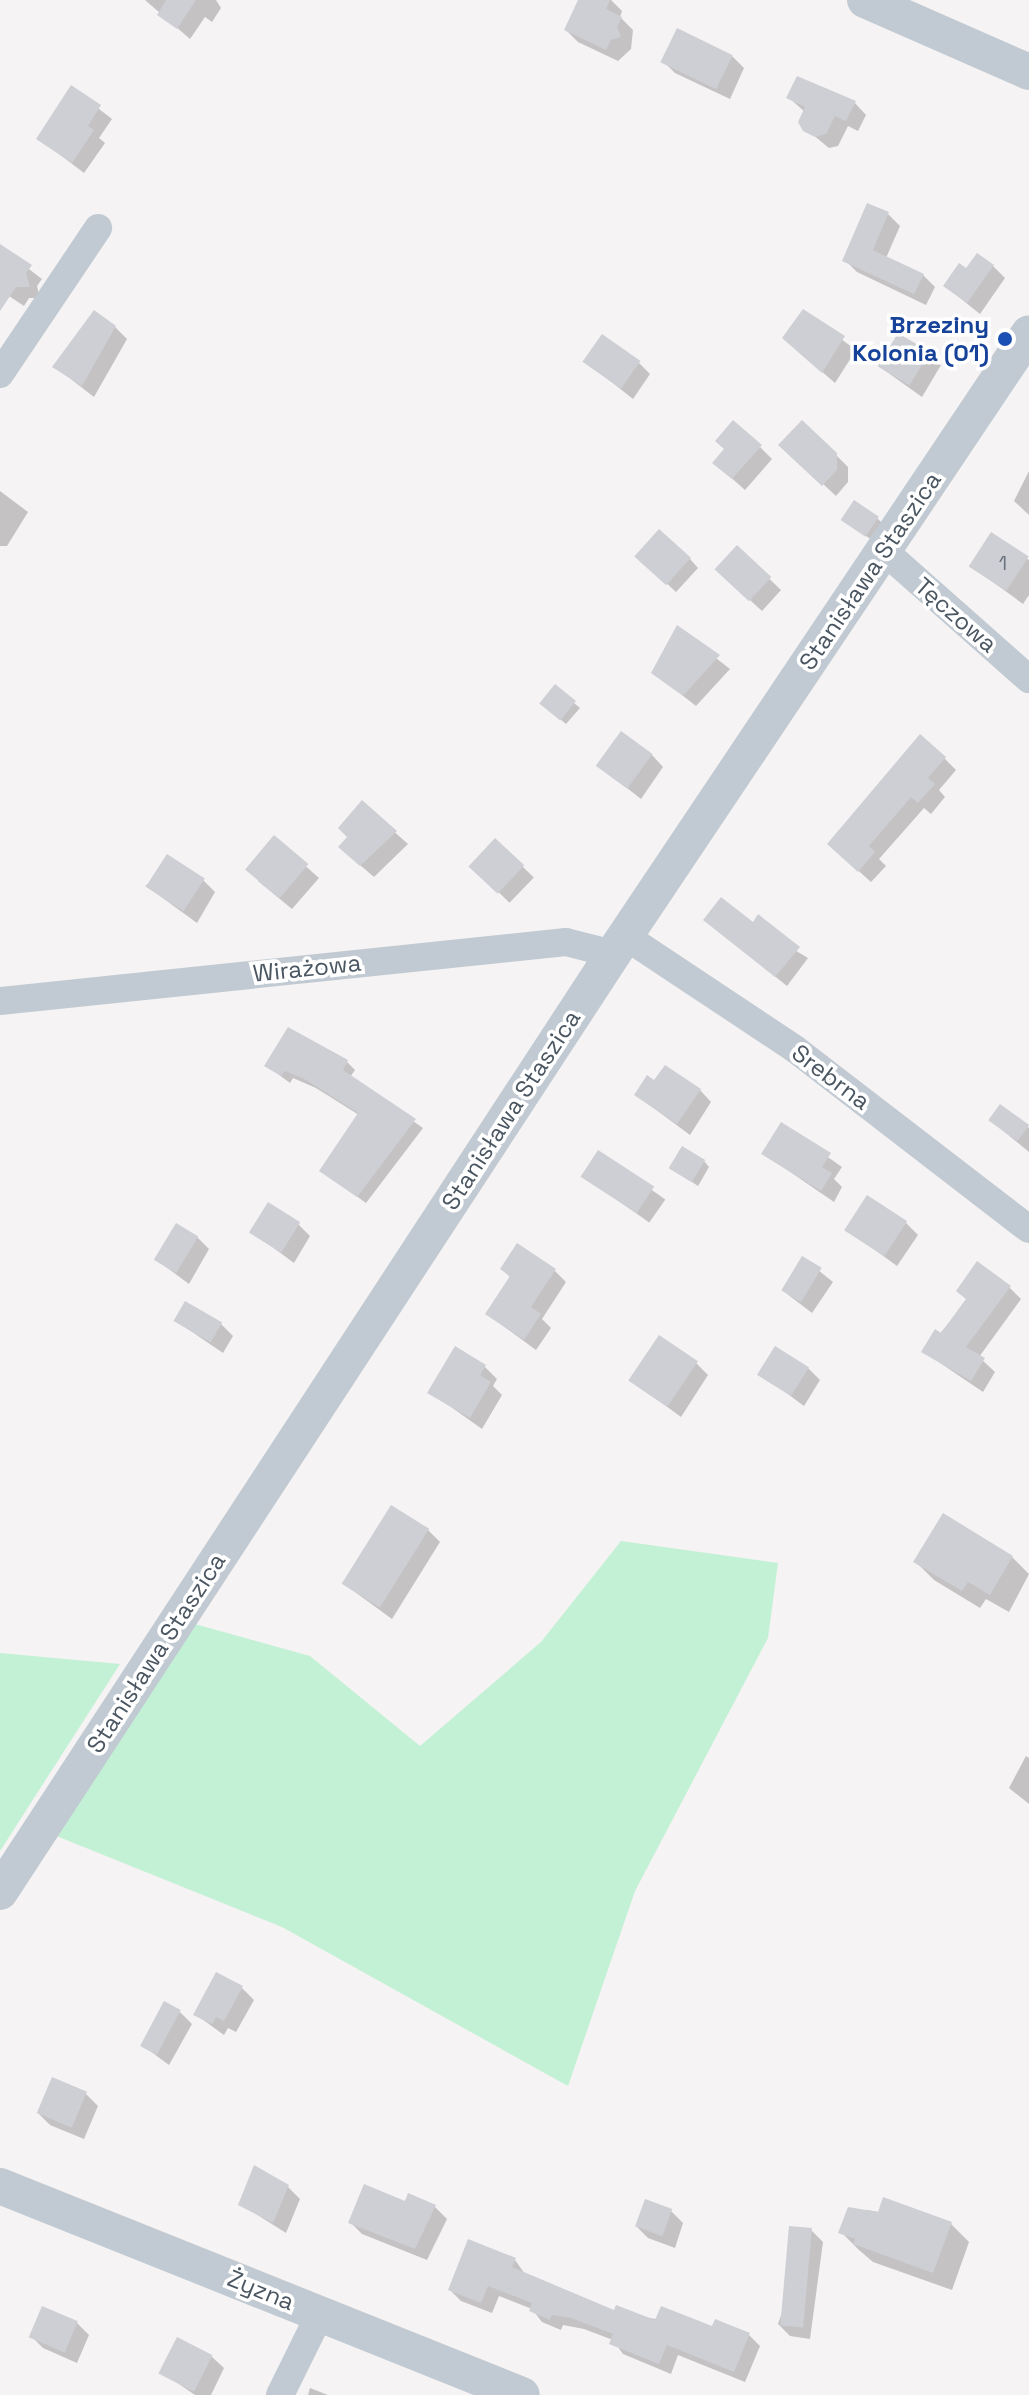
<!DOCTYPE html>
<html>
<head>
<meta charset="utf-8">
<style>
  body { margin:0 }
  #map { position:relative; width:1029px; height:2395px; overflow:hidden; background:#f5f3f3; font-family:"Space Grotesk",sans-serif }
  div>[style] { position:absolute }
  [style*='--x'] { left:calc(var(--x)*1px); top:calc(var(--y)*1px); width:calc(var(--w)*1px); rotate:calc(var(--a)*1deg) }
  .green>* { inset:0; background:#c3f1d5 }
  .shadow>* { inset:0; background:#0003; transform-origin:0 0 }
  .building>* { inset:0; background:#cdcfd5; transform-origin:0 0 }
  .minor>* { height:28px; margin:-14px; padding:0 14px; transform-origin:14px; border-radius:14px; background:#c1cad2 }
  .tertiary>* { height:36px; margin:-18px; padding:0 18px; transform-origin:18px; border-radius:18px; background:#c1cad2 }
  .dots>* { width:22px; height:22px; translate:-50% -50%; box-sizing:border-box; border:4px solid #fff; border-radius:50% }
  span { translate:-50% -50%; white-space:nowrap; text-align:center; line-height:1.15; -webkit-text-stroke:7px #fff; paint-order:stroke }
  .number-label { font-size:20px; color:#6b747e }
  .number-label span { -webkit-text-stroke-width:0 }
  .transit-label { font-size:24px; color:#164399; font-weight:700 }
  .right { translate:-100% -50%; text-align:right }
  .street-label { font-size:24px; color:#4a5661 }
</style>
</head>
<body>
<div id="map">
  <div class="green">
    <i style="clip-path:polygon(621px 1541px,778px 1563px,768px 1638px,635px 1891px,568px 2086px,282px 1927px,49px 1833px,184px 1621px,310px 1656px,420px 1746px,541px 1642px)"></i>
    <i style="clip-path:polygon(0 1653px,120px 1664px,0 1851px)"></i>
  </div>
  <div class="shadow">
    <i style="clip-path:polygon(145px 0,216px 0,221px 8px,212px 22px,205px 17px,190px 39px)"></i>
    <i style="clip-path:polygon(584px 0,611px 0,622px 11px,620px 17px,633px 30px,631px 49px,618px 61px,578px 42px,566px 30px)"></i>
    <i style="clip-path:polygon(732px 56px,744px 68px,730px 99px,675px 73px,663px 61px)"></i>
    <i style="clip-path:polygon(72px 88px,112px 119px,99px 138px,105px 143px,84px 173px,38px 138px)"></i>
    <i style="clip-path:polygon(788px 97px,855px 103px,866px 115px,858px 131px,848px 126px,838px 146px,829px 148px,812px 134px,805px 112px)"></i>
    <i style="clip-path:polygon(888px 214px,900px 226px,886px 258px,923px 275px,935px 287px,926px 305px,857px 272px,845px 260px)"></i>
    <i style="clip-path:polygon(0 247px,42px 279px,37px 286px,40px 298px,29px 298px,24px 306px,0 290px)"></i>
    <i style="clip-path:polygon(993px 266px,1005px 278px,980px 314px,945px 286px,967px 270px)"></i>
    <i style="clip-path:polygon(804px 312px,856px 350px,835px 383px,797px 350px)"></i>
    <i style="clip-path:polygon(115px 327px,127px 339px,94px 397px,54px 366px)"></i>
    <i style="clip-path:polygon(929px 353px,941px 365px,922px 397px,880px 367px)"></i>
    <i style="clip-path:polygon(585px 361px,638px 362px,650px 374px,633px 399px)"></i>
    <i style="clip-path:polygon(760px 447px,772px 459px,745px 490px,727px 474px)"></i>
    <i style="clip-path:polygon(835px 454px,848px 467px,848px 482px,836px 496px,793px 456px)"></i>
    <i style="clip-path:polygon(1029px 471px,1029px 515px,1014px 501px)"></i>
    <i style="clip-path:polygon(0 491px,28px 512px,7px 546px,0 546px)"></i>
    <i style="clip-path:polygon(878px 519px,883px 524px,872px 540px,848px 524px)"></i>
    <i style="clip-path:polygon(992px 535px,1029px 560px,1029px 595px,1023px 604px,971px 566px)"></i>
    <i style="clip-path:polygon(737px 548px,781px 590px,762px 611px,729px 581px)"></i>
    <i style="clip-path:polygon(690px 559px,698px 568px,676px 592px,646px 564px)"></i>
    <i style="clip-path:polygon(677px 628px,730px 669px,696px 706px,654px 673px)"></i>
    <i style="clip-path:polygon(574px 703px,580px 708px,566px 724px,547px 708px)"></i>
    <i style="clip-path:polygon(652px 755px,663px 767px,641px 799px,599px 766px)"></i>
    <i style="clip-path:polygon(944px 758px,956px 770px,939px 790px,945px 797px,931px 814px,924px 808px,879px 859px,886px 866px,871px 882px,842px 856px)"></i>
    <i style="clip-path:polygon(362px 803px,408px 844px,374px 877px,353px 859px,350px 837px)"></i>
    <i style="clip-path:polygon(274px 838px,319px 878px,292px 909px,258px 881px)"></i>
    <i style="left:495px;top:840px;width:54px;height:35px;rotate:44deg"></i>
    <i style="clip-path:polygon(203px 880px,215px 892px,197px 923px,145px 885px)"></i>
    <i style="clip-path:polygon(706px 920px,753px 925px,808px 958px,787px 986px)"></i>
    <i style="clip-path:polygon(289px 1030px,347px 1062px,355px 1070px,350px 1077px,423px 1128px,366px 1203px,322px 1171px,359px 1115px,316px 1088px,293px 1078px,290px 1083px,266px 1065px)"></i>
    <i style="clip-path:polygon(655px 1083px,700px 1090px,711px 1102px,690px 1135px,636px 1095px)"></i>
    <i style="clip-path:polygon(1000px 1106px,1029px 1128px,1029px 1152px,990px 1120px)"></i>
    <i style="clip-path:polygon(782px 1125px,842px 1167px,834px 1179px,842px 1187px,834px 1202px,764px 1154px)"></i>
    <i style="left:599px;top:1153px;width:81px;height:28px;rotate:35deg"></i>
    <i style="clip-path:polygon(704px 1161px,709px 1167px,698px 1186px,671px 1168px)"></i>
    <i style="clip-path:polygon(906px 1223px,918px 1235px,897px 1266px,846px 1229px)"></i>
    <i style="clip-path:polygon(298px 1224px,310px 1236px,294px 1263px,252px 1232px)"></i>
    <i style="clip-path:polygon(197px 1237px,209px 1249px,189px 1284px,158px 1261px)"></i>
    <i style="clip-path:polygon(803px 1258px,833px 1282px,812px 1313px,782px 1290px)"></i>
    <i style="clip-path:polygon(502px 1269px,554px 1270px,566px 1282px,542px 1319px,551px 1328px,536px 1350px,487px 1314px,511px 1278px)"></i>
    <i style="clip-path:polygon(1009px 1287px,1021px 1299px,979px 1357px,995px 1372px,983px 1392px,924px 1352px,968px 1301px,958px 1291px)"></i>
    <i style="clip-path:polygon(176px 1321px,221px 1324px,233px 1336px,223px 1353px)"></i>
    <i style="clip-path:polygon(696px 1363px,708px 1375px,681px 1417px,631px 1380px)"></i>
    <i style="clip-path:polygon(485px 1367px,497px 1379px,493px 1386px,502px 1395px,482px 1429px,430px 1392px)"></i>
    <i style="clip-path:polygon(808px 1368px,820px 1380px,804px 1406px,761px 1374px)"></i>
    <i style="clip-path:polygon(943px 1516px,1012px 1557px,1029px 1574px,1009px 1612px,986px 1599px,980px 1608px,934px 1580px,916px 1562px)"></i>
    <i style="clip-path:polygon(428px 1530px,440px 1542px,392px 1619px,344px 1584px)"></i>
    <i style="clip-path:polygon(1026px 1756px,1029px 1758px,1029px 1804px,1009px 1788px)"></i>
    <i style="clip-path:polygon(242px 1988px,254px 2000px,236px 2032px,228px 2028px,224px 2035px,195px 2014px)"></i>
    <i style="clip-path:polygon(180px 2012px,192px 2024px,169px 2065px,142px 2045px)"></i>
    <i style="clip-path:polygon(53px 2080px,86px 2094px,98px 2106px,84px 2139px,50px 2125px,38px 2113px)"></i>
    <i style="clip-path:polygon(288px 2187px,300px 2199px,286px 2233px,240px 2204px)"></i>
    <i style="clip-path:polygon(435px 2207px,447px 2219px,427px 2260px,362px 2234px,350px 2222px)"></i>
    <i style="clip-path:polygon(867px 2210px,951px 2224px,969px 2242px,952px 2290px,873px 2262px,859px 2250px,841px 2232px)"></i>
    <i style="clip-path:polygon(671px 2211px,683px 2223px,675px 2248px,648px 2238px,636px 2226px)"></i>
    <i style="clip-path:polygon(811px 2230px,823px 2242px,810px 2339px,790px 2336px,778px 2324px)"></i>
    <i style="clip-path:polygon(515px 2260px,525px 2274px,615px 2312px,749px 2335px,760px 2346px,745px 2382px,678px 2355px,671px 2374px,623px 2354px,613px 2340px,584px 2329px,563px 2325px,561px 2330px,542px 2322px,532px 2309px,499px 2296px,492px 2313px,461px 2301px,450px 2290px)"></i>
    <i style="clip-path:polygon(77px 2323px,89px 2335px,77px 2363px,43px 2348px,31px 2336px)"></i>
    <i style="clip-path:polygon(211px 2356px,224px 2368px,211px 2395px,195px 2395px,163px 2373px)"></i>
    <i style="clip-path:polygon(310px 2388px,328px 2395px,308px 2395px)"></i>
  </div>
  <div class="building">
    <i style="clip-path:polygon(166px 0,196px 0,177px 29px,157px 15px)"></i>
    <i style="clip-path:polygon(578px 0,610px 0,606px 9px,622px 17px,617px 27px,621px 37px,611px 40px,606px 50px,564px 30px)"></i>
    <i style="left:677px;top:28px;width:62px;height:38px;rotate:26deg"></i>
    <i style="clip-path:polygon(797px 76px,856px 101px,846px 121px,835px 116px,826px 134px,815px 137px,803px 131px,798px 122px,805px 107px,786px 98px)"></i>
    <i style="clip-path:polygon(71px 85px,101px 105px,88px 126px,94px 130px,72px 163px,36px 139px)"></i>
    <i style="clip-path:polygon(867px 203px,889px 212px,873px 250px,924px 274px,914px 294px,842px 261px)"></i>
    <i style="clip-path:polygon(0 244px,32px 265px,26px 273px,30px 287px,16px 287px,0 311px)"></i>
    <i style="clip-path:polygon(977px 253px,994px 265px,967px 303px,943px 286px,959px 263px,966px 268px)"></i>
    <i style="clip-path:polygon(803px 309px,845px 336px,822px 373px,782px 338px)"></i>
    <i style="clip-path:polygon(94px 310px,116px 326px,82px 386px,52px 367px)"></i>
    <i style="left:898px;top:333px;width:37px;height:39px;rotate:31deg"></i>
    <i style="left:602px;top:334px;width:47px;height:34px;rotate:35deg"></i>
    <i style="clip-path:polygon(733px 420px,762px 445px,732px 479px,712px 463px,724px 449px,715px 441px)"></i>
    <i style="clip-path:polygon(802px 420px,837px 453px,837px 470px,822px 486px,778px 445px)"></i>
    <i style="left:854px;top:500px;width:30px;height:24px;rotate:34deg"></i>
    <i style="left:659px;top:529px;width:43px;height:37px;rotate:42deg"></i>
    <i style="left:991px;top:532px;width:45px;height:41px;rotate:33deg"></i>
    <i style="left:737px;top:545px;width:47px;height:33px;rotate:43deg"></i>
    <i style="clip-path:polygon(677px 625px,720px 655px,683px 696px,651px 673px)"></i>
    <i style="left:555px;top:684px;width:27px;height:25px;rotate:39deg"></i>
    <i style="left:621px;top:731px;width:39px;height:43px;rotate:36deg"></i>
    <i style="clip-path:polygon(920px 734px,946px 757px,928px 778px,935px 784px,918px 803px,911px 797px,869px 846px,875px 852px,858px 872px,827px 844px)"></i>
    <i style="clip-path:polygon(362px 800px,397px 831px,360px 866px,338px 847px,347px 837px,338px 828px)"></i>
    <i style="left:274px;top:835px;width:45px;height:45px;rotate:40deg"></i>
    <i style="left:495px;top:838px;width:40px;height:39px;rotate:43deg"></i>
    <i style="left:167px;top:854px;width:45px;height:39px;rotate:33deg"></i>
    <i style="clip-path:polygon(721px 897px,753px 922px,758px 914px,800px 947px,775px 977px,703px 920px)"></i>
    <i style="clip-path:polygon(288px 1027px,348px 1060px,343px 1070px,416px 1119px,357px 1197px,319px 1171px,358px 1113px,306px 1080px,285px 1071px,281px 1076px,264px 1066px)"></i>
    <i style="clip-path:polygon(665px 1065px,701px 1089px,677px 1124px,634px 1095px,647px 1075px,654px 1080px)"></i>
    <i style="left:1000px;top:1104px;width:36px;height:20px;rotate:36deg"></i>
    <i style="clip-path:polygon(781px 1122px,831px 1153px,822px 1167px,832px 1173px,821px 1191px,761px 1154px)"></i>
    <i style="left:682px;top:1146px;width:27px;height:26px;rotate:31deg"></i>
    <i style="left:598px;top:1150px;width:67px;height:32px;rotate:33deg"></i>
    <i style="left:867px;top:1195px;width:48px;height:42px;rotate:33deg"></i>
    <i style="left:268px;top:1202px;width:38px;height:36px;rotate:32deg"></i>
    <i style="left:176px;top:1223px;width:26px;height:43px;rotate:31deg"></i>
    <i style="clip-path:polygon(517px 1243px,556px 1269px,531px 1307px,541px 1314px,524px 1340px,485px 1314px,510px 1276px,500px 1269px)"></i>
    <i style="left:802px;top:1256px;width:23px;height:40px;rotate:31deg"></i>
    <i style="clip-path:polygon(977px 1261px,1011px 1286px,966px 1347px,985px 1358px,971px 1381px,921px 1352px,935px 1329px,941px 1333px,966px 1299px,956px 1291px)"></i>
    <i style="left:185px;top:1301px;width:43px;height:23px;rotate:30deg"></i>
    <i style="left:659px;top:1335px;width:47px;height:55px;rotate:34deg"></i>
    <i style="clip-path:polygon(455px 1346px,486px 1365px,480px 1375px,491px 1382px,470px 1418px,427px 1393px)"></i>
    <i style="left:775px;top:1346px;width:40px;height:34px;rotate:32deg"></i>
    <i style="left:391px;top:1505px;width:45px;height:93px;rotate:32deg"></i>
    <i style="clip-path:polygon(943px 1513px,1013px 1556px,990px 1595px,968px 1582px,962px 1591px,913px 1562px)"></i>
    <i style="clip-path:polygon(216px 1972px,243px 1986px,224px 2021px,216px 2017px,212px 2024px,193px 2015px)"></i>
    <i style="left:164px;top:2001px;width:19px;height:51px;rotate:28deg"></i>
    <i style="left:52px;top:2077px;width:38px;height:39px;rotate:23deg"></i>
    <i style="clip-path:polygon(254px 2165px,289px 2185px,273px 2223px,238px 2205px)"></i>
    <i style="clip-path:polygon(364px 2184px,405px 2201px,408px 2193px,436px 2205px,415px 2249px,348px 2223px)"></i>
    <i style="clip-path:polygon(883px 2197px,952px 2222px,933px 2273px,853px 2244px,855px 2239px,838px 2233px,848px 2207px,878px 2212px)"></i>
    <i style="left:645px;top:2199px;width:29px;height:29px;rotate:20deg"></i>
    <i style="left:789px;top:2226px;width:23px;height:100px;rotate:5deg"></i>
    <i style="clip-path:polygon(468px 2239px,516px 2258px,512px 2267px,614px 2310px,616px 2305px,655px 2320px,661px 2306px,712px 2326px,715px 2319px,750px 2333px,734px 2372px,667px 2345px,659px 2364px,609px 2344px,613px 2334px,571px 2318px,552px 2315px,550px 2320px,529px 2311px,532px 2303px,488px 2286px,481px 2303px,448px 2290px)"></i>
    <i style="left:42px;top:2306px;width:39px;height:34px;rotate:23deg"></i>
    <i style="left:177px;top:2337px;width:40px;height:41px;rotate:27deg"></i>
  </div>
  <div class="minor">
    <i style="--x:0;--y:374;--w:176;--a:-56.1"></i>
    <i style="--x:883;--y:550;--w:195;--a:41.5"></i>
    <i style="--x:625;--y:936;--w:204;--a:33.6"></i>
    <i style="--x:795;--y:1049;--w:295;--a:37.6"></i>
    <i style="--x:0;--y:1001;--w:569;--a:-5.95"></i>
    <i style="--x:566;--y:942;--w:49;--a:14.3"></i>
    <i style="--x:280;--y:2395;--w:90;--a:-63.7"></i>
  </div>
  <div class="tertiary">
    <i style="--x:865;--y:0;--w:179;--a:23.7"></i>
    <i style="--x:0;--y:1892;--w:1121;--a:-56.83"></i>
    <i style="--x:613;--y:954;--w:747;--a:-56.18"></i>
    <i style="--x:0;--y:2186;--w:562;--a:21.82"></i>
  </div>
  <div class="dots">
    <i style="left:1005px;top:339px;background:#1a4fb4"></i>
  </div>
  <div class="number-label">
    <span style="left:1003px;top:563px">1</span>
  </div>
  <div class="transit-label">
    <span class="right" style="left:989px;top:339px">Brzeziny<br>Kolonia (01)</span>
  </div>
  <div class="street-label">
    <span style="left:870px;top:571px;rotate:-56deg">Stanisława Staszica</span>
    <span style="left:956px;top:615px;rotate:41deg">Tęczowa</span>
    <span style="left:307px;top:968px;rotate:-6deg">Wirażowa</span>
    <span style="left:831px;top:1077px;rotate:37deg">Srebrna</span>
    <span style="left:511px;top:1110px;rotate:-57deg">Stanisława Staszica</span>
    <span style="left:156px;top:1653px;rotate:-57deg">Stanisława Staszica</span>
    <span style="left:261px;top:2290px;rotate:22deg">Żyzna</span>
  </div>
</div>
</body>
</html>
